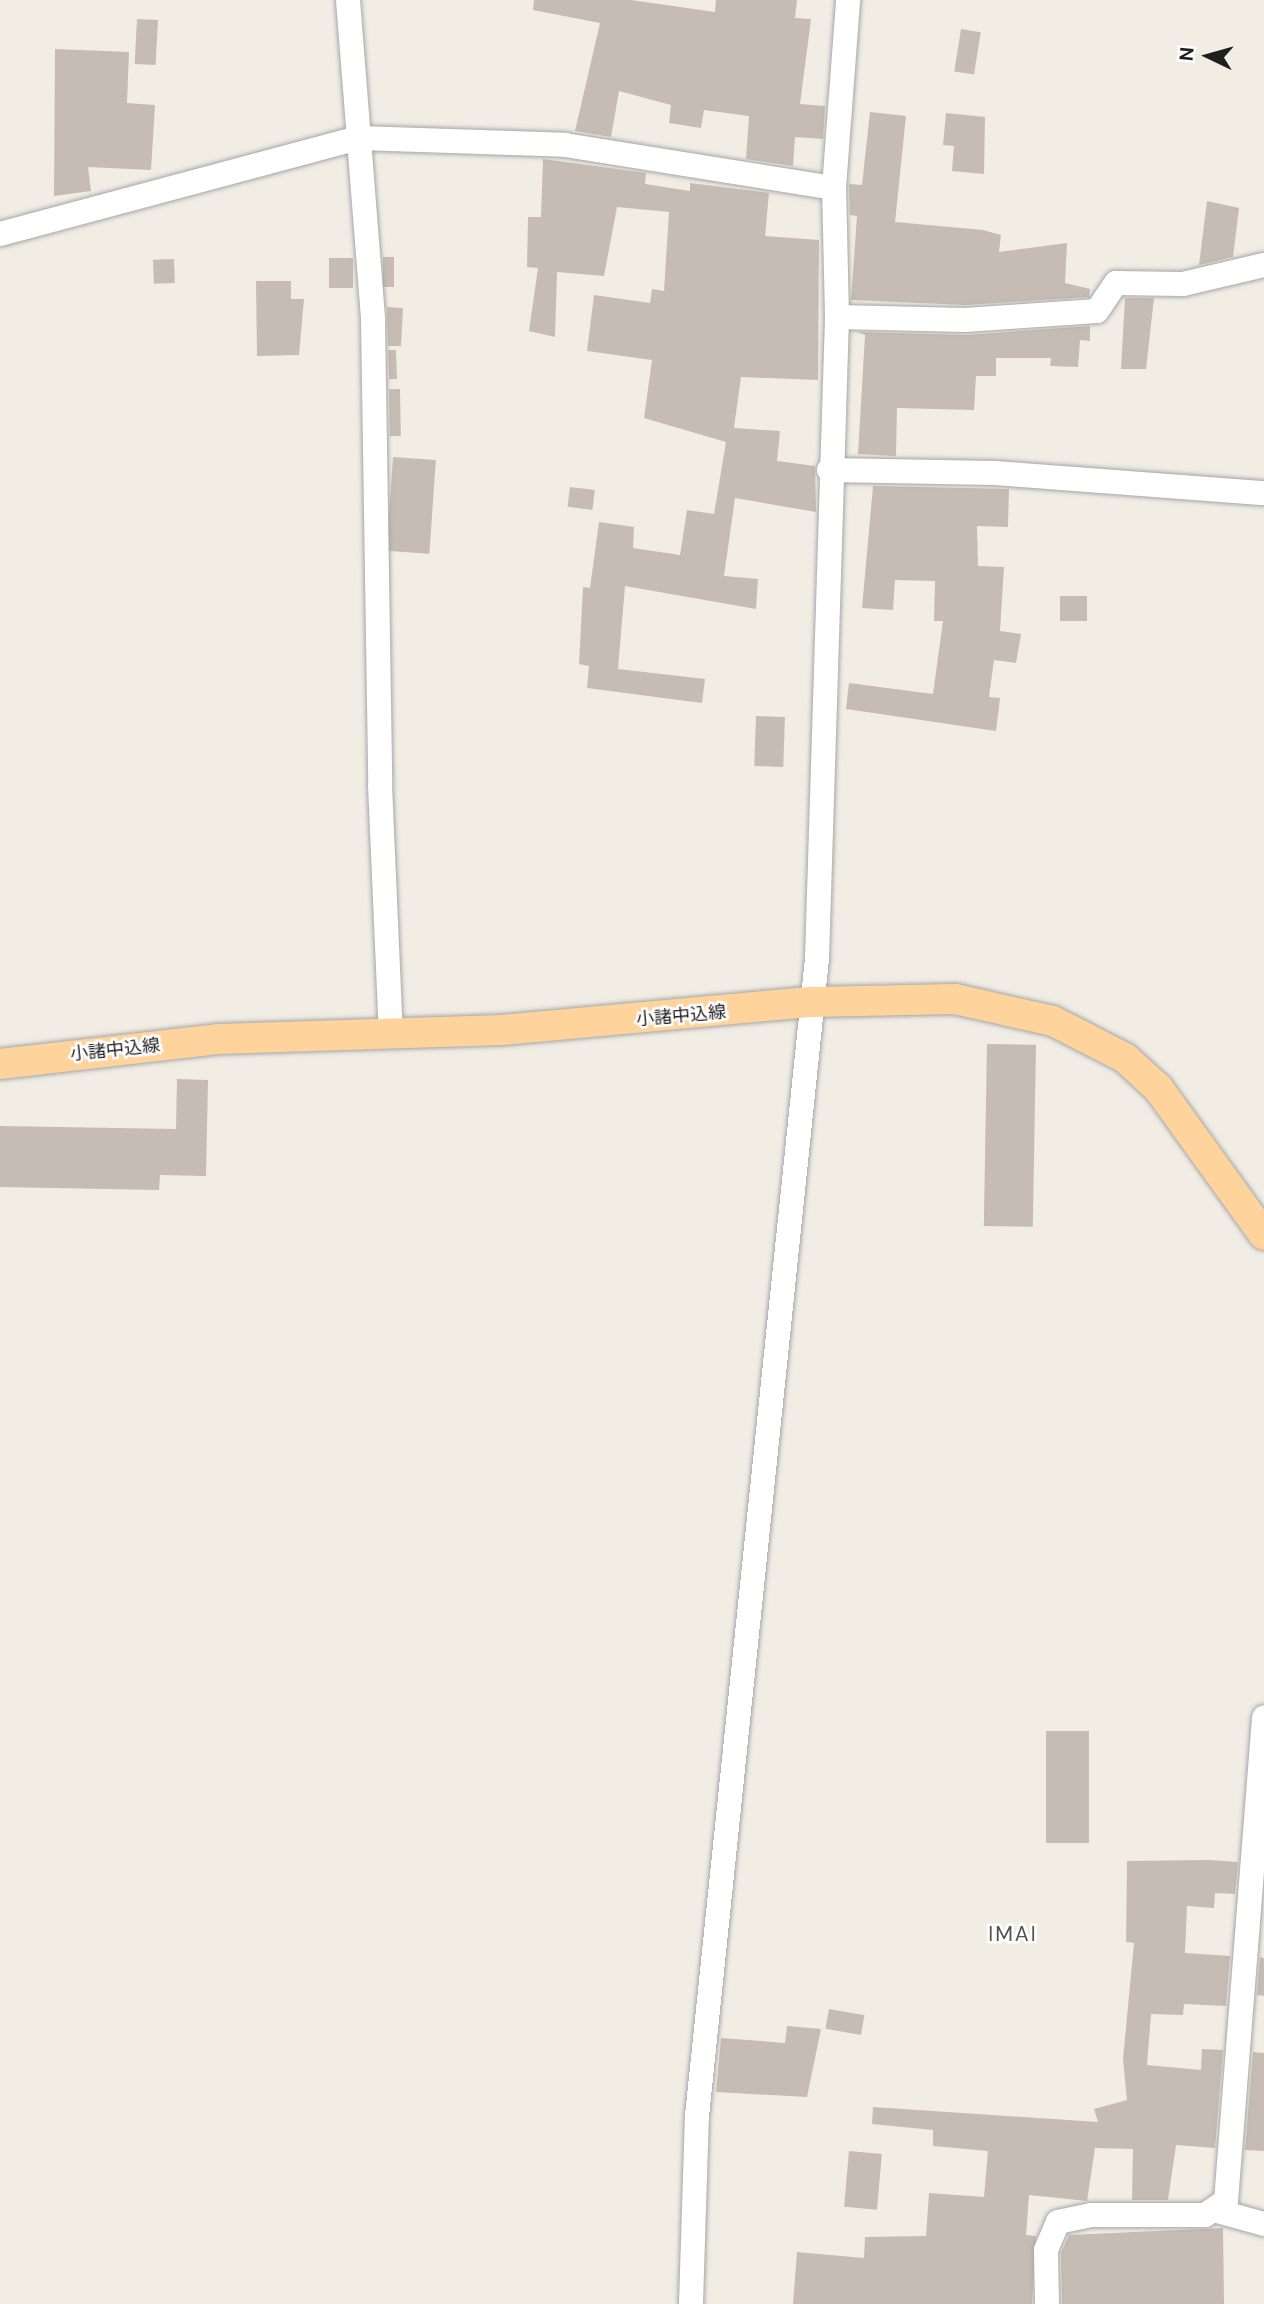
<!DOCTYPE html>
<html>
<head>
<meta charset="utf-8">
<style>
  body { margin:0 }
  #map { position:relative; width:1264px; height:2304px; overflow:hidden; background:#f1ede5; font-family:"DM Sans","Noto Sans JP",sans-serif }
  div>[style] { position:absolute }
  [style*='--x'] { left:calc(var(--x)*1px); top:calc(var(--y)*1px); width:calc(var(--w)*1px); rotate:calc(var(--a)*1deg) }
  .building>* { inset:0; background:#c6bcb4; transform-origin:0 0 }
  .roads { filter:drop-shadow(0 0 2px #a6a6a6) drop-shadow(0 0 2px #a6a6a6) }
  .minor>* { height:24px; margin:-12px; padding:0 12px; transform-origin:12px; border-radius:12px; background:#fff }
  .major>* { height:30px; margin:-15px; padding:0 15px; transform-origin:15px; border-radius:15px; background:#ffd39c }
  span { translate:-50% -50%; white-space:nowrap; text-align:center; line-height:1.15; -webkit-text-stroke:5px #fff; paint-order:stroke }
  .street-label { font-size:18px; color:#1f1f1f }
  .quarter-label { font-size:21px; color:#525252; letter-spacing:2px }
  .north { position:absolute; left:1173px; top:21px; width:70px; height:70px; -webkit-text-stroke:5px #fff; paint-order:stroke; rotate:275deg; font-size:19px; font-weight:700; line-height:28px; text-align:center; color:#1f1f1f }
  .north::after { content:''; display:block; margin:auto; width:24px; height:32px; background:#1f1f1f; clip-path:polygon(50% 0,100% 100%,50% 72%,0 100%) }
</style>
</head>
<body>
<div id="map">
  <div class="building">
    <i style="clip-path:polygon(534px 0,631px 0,715px 12px,716px 0,797px 0,795px 18px,811px 19px,800px 104px,825px 106px,823px 139px,795px 137px,793px 166px,746px 159px,749px 116px,704px 110px,701px 128px,669px 123px,671px 105px,619px 91px,611px 137px,575px 131px,600px 23px,533px 10px)"></i>
    <i style="left:137px;top:19px;width:21px;height:45px;rotate:3deg"></i>
    <i style="left:961px;top:29px;width:20px;height:43px;rotate:9deg"></i>
    <i style="clip-path:polygon(55px 49px,129px 52px,127px 103px,155px 105px,151px 170px,88px 167px,91px 191px,54px 196px)"></i>
    <i style="clip-path:polygon(870px 112px,906px 116px,895px 222px,983px 230px,1001px 235px,999px 252px,1067px 243px,1065px 283px,1090px 289px,1089px 297px,965px 305px,851px 300px,857px 216px,850px 215px,849px 184px,862px 185px)"></i>
    <i style="clip-path:polygon(946px 113px,985px 117px,984px 174px,952px 171px,954px 146px,943px 145px)"></i>
    <i style="clip-path:polygon(543px 159px,646px 173px,645px 184px,690px 191px,690px 183px,769px 193px,765px 236px,819px 240px,818px 380px,741px 377px,734px 428px,780px 431px,777px 461px,815px 466px,816px 512px,735px 498px,724px 576px,758px 579px,756px 609px,625px 586px,618px 669px,705px 679px,702px 703px,587px 688px,589px 666px,579px 664px,583px 587px,590px 588px,599px 522px,634px 527px,633px 548px,680px 555px,687px 510px,714px 514px,726px 442px,644px 418px,652px 360px,587px 351px,594px 295px,650px 303px,652px 289px,664px 291px,669px 212px,617px 207px,604px 276px,557px 272px,555px 337px,529px 331px,538px 268px,527px 267px,528px 217px,541px 217px)"></i>
    <i style="clip-path:polygon(1207px 201px,1239px 208px,1233px 257px,1199px 265px)"></i>
    <i style="left:383px;top:257px;width:11px;height:30px"></i>
    <i style="left:329px;top:258px;width:24px;height:30px"></i>
    <i style="left:174px;top:259px;width:24px;height:21px;rotate:88deg"></i>
    <i style="clip-path:polygon(256px 281px,291px 281px,291px 299px,304px 299px,299px 355px,257px 356px)"></i>
    <i style="clip-path:polygon(1125px 298px,1154px 298px,1146px 369px,1121px 369px)"></i>
    <i style="clip-path:polygon(387px 307px,403px 308px,401px 346px,388px 346px)"></i>
    <i style="clip-path:polygon(1090px 326px,1090px 341px,1080px 340px,1078px 367px,1050px 366px,1051px 358px,996px 358px,996px 376px,976px 376px,974px 410px,897px 408px,896px 456px,858px 454px,865px 335px,858px 332px,966px 335px)"></i>
    <i style="left:396px;top:350px;width:29px;height:8px;rotate:88deg"></i>
    <i style="left:400px;top:389px;width:47px;height:11px;rotate:89deg"></i>
    <i style="left:393px;top:457px;width:43px;height:94px;rotate:4deg"></i>
    <i style="clip-path:polygon(873px 486px,1009px 489px,1008px 527px,977px 526px,978px 566px,1004px 567px,1000px 631px,1021px 634px,1016px 663px,994px 660px,989px 697px,1000px 698px,996px 731px,846px 709px,849px 683px,933px 694px,943px 621px,934px 621px,935px 581px,895px 580px,893px 610px,862px 608px)"></i>
    <i style="left:570px;top:487px;width:25px;height:20px;rotate:7deg"></i>
    <i style="left:1060px;top:596px;width:27px;height:25px"></i>
    <i style="left:756px;top:716px;width:29px;height:50px;rotate:2deg"></i>
    <i style="left:987px;top:1044px;width:49px;height:182px;rotate:1deg"></i>
    <i style="clip-path:polygon(177px 1079px,208px 1080px,206px 1176px,160px 1175px,159px 1190px,0 1187px,0 1126px,176px 1129px)"></i>
    <i style="left:1046px;top:1731px;width:43px;height:112px"></i>
    <i style="clip-path:polygon(1209px 1860px,1238px 1862px,1235px 1894px,1215px 1893px,1214px 1908px,1187px 1906px,1185px 1953px,1230px 1956px,1226px 2006px,1184px 2004px,1183px 2015px,1151px 2014px,1147px 2065px,1201px 2070px,1202px 2049px,1223px 2050px,1215px 2148px,1176px 2145px,1168px 2200px,1132px 2200px,1133px 2149px,1095px 2148px,1087px 2201px,1029px 2195px,1026px 2235px,1036px 2236px,1032px 2304px,793px 2304px,797px 2252px,864px 2258px,865px 2237px,926px 2236px,929px 2193px,984px 2197px,988px 2151px,933px 2146px,933px 2130px,872px 2124px,873px 2107px,1098px 2122px,1094px 2109px,1127px 2100px,1123px 2059px,1134px 1943px,1126px 1942px,1127px 1861px)"></i>
    <i style="clip-path:polygon(1260px 1957px,1264px 1958px,1264px 1996px,1257px 1995px)"></i>
    <i style="left:829px;top:2009px;width:36px;height:20px;rotate:10deg"></i>
    <i style="clip-path:polygon(787px 2026px,821px 2029px,807px 2097px,716px 2092px,721px 2038px,785px 2043px)"></i>
    <i style="clip-path:polygon(1253px 2052px,1264px 2053px,1264px 2151px,1245px 2150px)"></i>
    <i style="left:849px;top:2151px;width:33px;height:56px;rotate:5deg"></i>
    <i style="clip-path:polygon(1223px 2228px,1224px 2304px,1062px 2304px,1061px 2253px,1069px 2235px)"></i>
  </div>
  <div class="roads">
    <div class="minor">
      <i style="--x:348;--y:0;--w:321;--a:85.5"></i>
      <i style="--x:373;--y:320;--w:465;--a:89.1"></i>
      <i style="--x:380;--y:785;--w:247;--a:87.5"></i>
      <i style="--x:0;--y:234;--w:372;--a:-15"></i>
      <i style="--x:359;--y:138;--w:206;--a:1.9"></i>
      <i style="--x:565;--y:145;--w:272;--a:9.1"></i>
      <i style="--x:837;--y:317;--w:128;--a:1.3"></i>
      <i style="--x:965;--y:320;--w:132;--a:-3.9"></i>
      <i style="--x:1097;--y:311;--w:34;--a:-56"></i>
      <i style="--x:1116;--y:283;--w:67;--a:0.9"></i>
      <i style="--x:1183;--y:284;--w:83;--a:-13.2"></i>
      <i style="--x:829;--y:470;--w:166;--a:1"></i>
      <i style="--x:995;--y:473;--w:270;--a:4.3"></i>
      <i style="--x:1217;--y:2211;--w:49;--a:15.5"></i>
      <i style="--x:691;--y:2304;--w:188;--a:-88.2"></i>
      <i style="--x:697;--y:2116;--w:1164;--a:-84.08"></i>
      <i style="--x:817;--y:958;--w:641;--a:-88.21"></i>
      <i style="--x:837;--y:317;--w:129;--a:-91.3"></i>
      <i style="--x:834;--y:188;--w:189;--a:-85.7"></i>
      <i style="--x:1047;--y:2304;--w:54;--a:-91.1"></i>
      <i style="--x:1046;--y:2250;--w:30;--a:-67"></i>
      <i style="--x:1058;--y:2222;--w:34;--a:-12"></i>
      <i style="--x:1091;--y:2215;--w:114;--a:0"></i>
      <i style="--x:1205;--y:2215;--w:25;--a:-34"></i>
      <i style="--x:1226;--y:2201;--w:485;--a:-85.5"></i>
    </div>
    <div class="major">
      <i style="--x:0;--y:1064;--w:219;--a:-6.5"></i>
      <i style="--x:218;--y:1039;--w:284;--a:-1.8"></i>
      <i style="--x:502;--y:1030;--w:311;--a:-5.2"></i>
      <i style="--x:812;--y:1002;--w:143;--a:-1.2"></i>
      <i style="--x:955;--y:999;--w:100;--a:12.7"></i>
      <i style="--x:1053;--y:1021;--w:81;--a:27.2"></i>
      <i style="--x:1125;--y:1058;--w:45;--a:42.3"></i>
      <i style="--x:1158;--y:1088;--w:181;--a:54.2"></i>
    </div>
  </div>
  <div class="street-label">
    <span style="left:681px;top:1016px;rotate:-5deg">小諸中込線</span>
    <span style="left:115px;top:1050px;rotate:-6deg">小諸中込線</span>
  </div>
  <div class="quarter-label">
    <span style="left:1013px;top:1934px">IMAI</span>
  </div>
  <div class="north">N</div>
</div>
</body>
</html>
